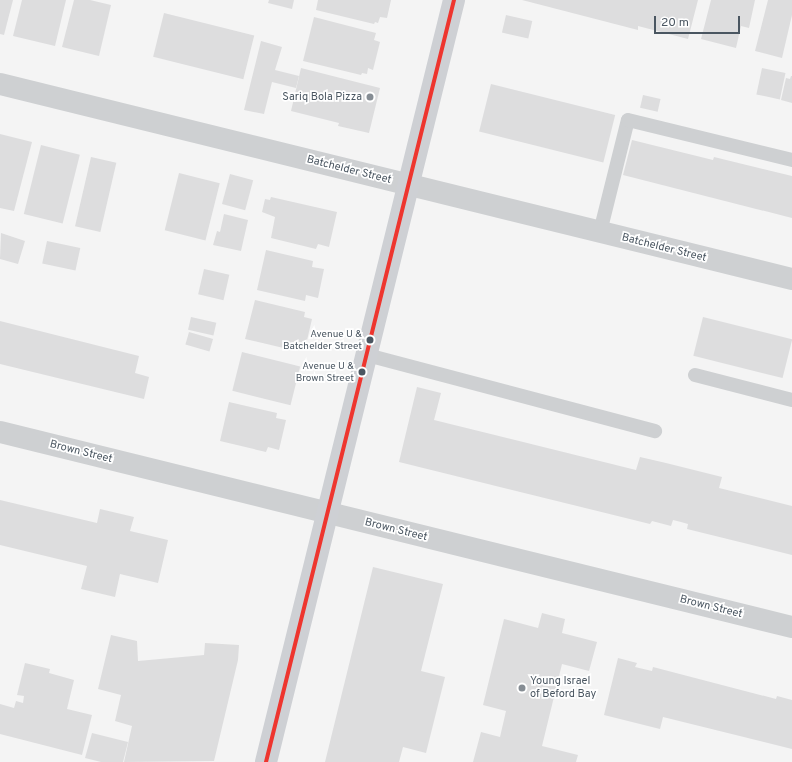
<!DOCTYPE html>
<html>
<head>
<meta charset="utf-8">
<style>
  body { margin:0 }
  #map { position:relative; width:792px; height:762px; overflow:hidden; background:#f4f4f4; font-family:Overpass,sans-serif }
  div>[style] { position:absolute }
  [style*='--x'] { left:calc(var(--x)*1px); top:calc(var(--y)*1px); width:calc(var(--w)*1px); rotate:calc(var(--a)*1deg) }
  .building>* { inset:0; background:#ddddde; transform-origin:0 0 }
  .service>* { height:14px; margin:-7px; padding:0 7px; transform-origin:7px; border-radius:7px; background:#ced0d2 }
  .minor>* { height:22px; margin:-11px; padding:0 11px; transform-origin:11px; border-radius:11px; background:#ced0d2 }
  .secondary>* { height:22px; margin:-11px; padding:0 11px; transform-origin:11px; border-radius:11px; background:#ced0d4 }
  .bus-1>* { height:4px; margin:-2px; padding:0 2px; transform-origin:2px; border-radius:2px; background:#ee352e }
  .dots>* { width:11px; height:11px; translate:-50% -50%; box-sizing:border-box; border:2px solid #fff; border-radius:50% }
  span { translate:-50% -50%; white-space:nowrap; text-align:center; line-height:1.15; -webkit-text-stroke:3.5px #fff; paint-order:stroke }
  .bus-label { font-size:10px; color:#4a5661 }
  .right { translate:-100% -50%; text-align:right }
  .poi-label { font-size:11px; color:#4a5661 }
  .left { translate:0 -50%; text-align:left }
  .street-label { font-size:11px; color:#4a5661 }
  .scale { position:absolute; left:654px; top:16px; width:86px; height:18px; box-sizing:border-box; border:2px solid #4a5661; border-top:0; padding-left:5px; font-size:12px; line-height:14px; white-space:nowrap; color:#4a5661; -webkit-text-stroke:3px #fff; paint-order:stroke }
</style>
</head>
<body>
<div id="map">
  <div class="building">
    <i style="clip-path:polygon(0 0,13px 0,4px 35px,0 34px)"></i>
    <i style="clip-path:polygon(22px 0,66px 0,55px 46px,13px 36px)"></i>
    <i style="clip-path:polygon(74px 0,90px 0,111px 5px,99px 56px,62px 47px)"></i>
    <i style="clip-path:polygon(269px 0,294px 0,292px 9px,268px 3px)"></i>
    <i style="clip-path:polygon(318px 0,391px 0,387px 18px,380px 17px,378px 23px,375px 22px,374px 24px,316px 10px)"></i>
    <i style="clip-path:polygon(522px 0,698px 0,688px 39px,638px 26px,638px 30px)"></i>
    <i style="clip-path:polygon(711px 0,755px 0,749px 28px,741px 26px,736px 48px,701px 39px)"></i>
    <i style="clip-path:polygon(768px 0,792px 0,792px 15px,782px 58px,755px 51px)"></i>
    <i style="left:164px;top:13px;width:93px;height:45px;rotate:14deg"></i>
    <i style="left:506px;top:15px;width:27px;height:18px;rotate:13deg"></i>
    <i style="clip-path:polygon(314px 17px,376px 33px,374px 40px,380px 42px,373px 70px,368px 68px,367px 74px,362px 73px,361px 75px,303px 61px)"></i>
    <i style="clip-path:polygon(261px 41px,282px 47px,275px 70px,299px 76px,296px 88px,272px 82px,264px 114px,244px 110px)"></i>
    <i style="clip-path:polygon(301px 68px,380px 88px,369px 133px,338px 126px,339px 123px,291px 111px)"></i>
    <i style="left:762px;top:68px;width:24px;height:27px;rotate:12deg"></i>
    <i style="clip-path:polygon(791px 76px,792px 76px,792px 103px,781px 100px,786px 78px,790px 79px)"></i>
    <i style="left:491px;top:84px;width:128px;height:49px;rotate:14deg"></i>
    <i style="left:643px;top:95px;width:18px;height:13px;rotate:13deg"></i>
    <i style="clip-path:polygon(0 134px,32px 142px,14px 211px,0 208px)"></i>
    <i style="clip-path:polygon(632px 140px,713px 160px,714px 157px,792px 176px,792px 218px,623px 175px)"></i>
    <i style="left:41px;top:145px;width:40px;height:71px;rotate:14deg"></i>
    <i style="left:91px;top:157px;width:26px;height:71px;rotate:13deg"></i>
    <i style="left:179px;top:173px;width:42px;height:59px;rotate:14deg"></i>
    <i style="left:230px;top:174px;width:24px;height:31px;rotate:15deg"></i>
    <i style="clip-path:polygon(271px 197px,337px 212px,329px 247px,318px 244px,316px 249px,271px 238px,275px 217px,262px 212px,265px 199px,270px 200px)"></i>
    <i style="clip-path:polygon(224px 214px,248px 220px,241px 251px,213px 245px,217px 231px,220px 232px)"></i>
    <i style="clip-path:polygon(1px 233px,25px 241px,18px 264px,0 259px)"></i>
    <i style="left:47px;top:241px;width:34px;height:23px;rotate:12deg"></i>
    <i style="clip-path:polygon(266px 250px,313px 261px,312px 267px,324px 269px,318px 298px,306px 295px,305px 301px,257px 290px)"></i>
    <i style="left:204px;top:269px;width:26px;height:26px;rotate:13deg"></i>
    <i style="clip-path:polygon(255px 300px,305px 312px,304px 317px,312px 319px,305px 349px,293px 346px,292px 350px,245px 339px)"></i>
    <i style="left:191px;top:317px;width:26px;height:13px;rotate:13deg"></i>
    <i style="left:703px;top:317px;width:92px;height:40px;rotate:14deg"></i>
    <i style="clip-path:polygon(0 321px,139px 356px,135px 373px,149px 377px,144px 399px,0 364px)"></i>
    <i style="left:189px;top:332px;width:25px;height:13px;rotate:16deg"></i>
    <i style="left:242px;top:352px;width:60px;height:40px;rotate:14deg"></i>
    <i style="clip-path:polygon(417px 387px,441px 393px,434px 420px,636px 470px,640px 457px,666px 463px,722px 477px,719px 488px,792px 506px,792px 555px,687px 529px,688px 524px,681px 522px,673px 520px,671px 526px,652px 521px,650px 524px,399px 462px)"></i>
    <i style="clip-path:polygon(229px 402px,277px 413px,276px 418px,286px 420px,279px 450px,268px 447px,266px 452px,220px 441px)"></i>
    <i style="clip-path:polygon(0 500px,97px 523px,100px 509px,134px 517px,130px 531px,168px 540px,158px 583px,120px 574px,115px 597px,81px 589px,87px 566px,0 545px)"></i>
    <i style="clip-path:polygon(373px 567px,443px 584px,421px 671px,445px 677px,426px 753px,403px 747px,399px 762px,325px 762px)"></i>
    <i style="clip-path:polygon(542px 613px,565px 619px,562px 633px,597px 642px,589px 671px,562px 664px,542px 746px,578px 755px,576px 762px,473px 762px,481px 732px,500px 737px,506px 711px,483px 705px,504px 619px,538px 628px)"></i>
    <i style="clip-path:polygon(111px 635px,137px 641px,138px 661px,204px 655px,205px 643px,239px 645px,238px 660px,214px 761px,124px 762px,132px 726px,115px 721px,121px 695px,98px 689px)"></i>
    <i style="clip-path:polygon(618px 658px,637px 663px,635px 667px,652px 671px,653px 667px,776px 699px,777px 696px,792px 700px,792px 749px,663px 717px,660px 729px,604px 715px)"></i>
    <i style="clip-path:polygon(25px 663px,50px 669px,49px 673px,74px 680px,67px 709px,92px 715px,82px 755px,0 734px,0 704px,14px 708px,16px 701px,23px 703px,24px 696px,17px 695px)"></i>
    <i style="clip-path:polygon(92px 733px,128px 742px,123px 762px,101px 762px,85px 758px)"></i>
  </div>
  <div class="service">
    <i style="--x:600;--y:232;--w:115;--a:-76"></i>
    <i style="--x:628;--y:120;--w:169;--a:13.7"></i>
    <i style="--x:367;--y:355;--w:298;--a:14.8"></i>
    <i style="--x:695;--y:375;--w:100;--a:14.5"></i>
  </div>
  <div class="minor">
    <i style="--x:0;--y:84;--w:816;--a:13.83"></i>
    <i style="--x:0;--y:432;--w:816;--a:13.83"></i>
  </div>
  <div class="secondary">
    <i style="--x:266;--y:762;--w:785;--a:-76.14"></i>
  </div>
  <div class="bus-1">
    <i style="--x:266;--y:762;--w:785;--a:-76.14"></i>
  </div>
  <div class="dots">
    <i style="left:370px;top:97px;background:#868d94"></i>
    <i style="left:370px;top:340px;background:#4a5661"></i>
    <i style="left:362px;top:372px;background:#4a5661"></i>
    <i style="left:522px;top:688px;background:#868d94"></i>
  </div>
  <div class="bus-label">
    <span class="right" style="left:362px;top:340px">Avenue U &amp;<br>Batchelder Street</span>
    <span class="right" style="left:354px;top:372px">Avenue U &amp;<br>Brown Street</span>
  </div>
  <div class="poi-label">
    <span class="right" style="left:362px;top:97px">Sariq Bola Pizza</span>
    <span class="left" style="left:530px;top:688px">Young Israel<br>of Beford Bay</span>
  </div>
  <div class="street-label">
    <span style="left:349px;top:170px;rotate:14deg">Batchelder Street</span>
    <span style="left:664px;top:248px;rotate:14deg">Batchelder Street</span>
    <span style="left:81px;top:452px;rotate:14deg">Brown Street</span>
    <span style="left:396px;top:530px;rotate:14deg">Brown Street</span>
    <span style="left:711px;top:607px;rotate:14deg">Brown Street</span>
  </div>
  <div class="scale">20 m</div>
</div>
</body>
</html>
